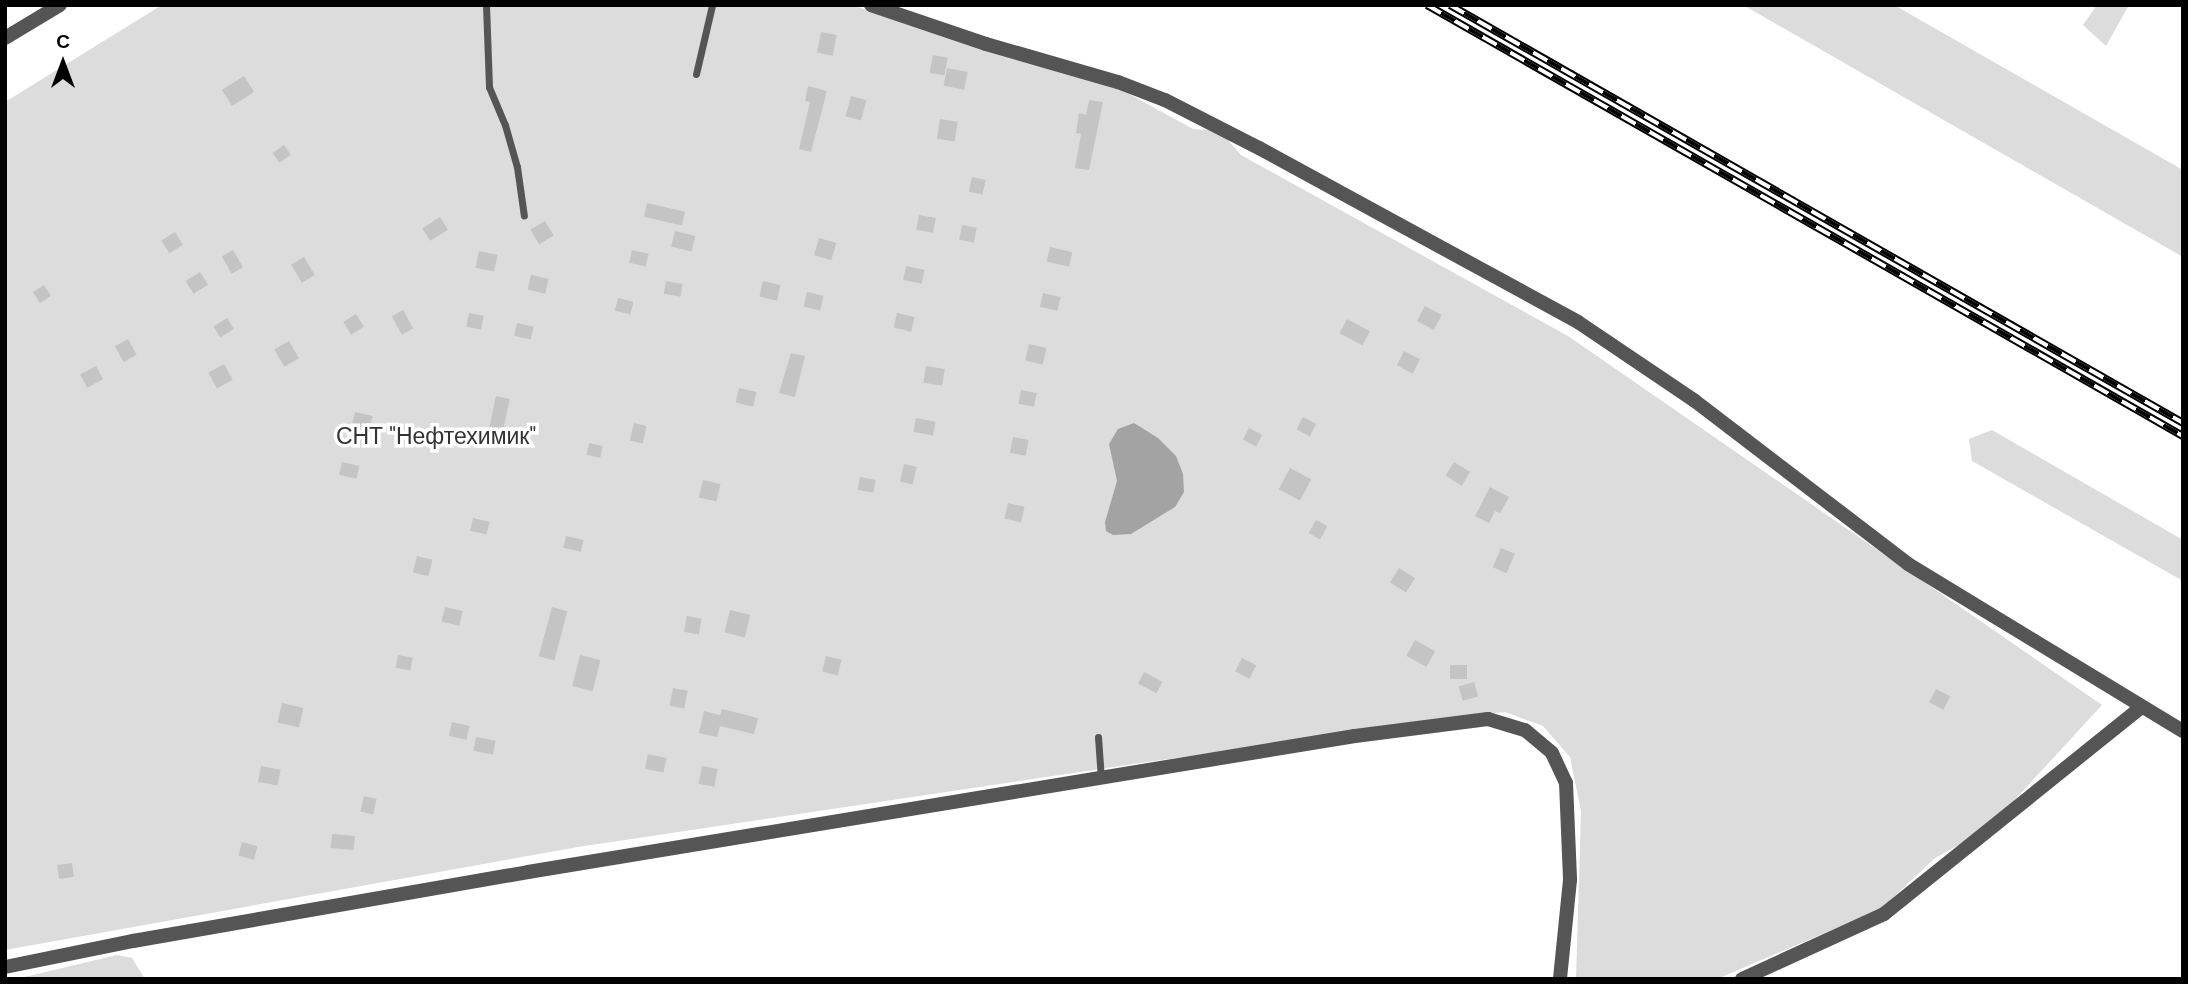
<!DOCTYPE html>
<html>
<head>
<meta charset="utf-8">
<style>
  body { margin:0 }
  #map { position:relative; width:2188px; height:984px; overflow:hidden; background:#fff; font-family:"DM Sans",sans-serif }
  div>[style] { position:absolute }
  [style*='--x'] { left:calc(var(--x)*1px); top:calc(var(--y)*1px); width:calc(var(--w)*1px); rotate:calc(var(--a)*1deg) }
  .green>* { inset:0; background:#dcdcdc }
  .water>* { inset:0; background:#a3a3a3 }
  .building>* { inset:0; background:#c4c4c4; transform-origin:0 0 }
  .lane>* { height:7px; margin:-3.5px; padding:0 3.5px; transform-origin:3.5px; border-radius:3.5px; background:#555 }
  .street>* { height:14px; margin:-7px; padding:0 7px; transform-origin:7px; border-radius:7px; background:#555 }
  .rail>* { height:8px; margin-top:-4px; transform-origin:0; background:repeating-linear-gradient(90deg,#fff 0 16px,#000 0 32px); box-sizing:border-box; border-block:2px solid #000 }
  span { translate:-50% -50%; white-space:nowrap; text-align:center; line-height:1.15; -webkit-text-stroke:7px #fff; paint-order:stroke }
  .park-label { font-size:23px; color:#333 }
  .frame { position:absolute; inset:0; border:7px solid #000; pointer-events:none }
  .north { position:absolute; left:28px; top:28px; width:70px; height:70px; -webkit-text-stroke:5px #fff; paint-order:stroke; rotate:0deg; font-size:19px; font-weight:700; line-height:28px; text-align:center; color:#000 }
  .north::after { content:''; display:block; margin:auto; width:24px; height:32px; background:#000; clip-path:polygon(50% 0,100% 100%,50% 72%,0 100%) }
</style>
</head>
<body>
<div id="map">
  <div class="green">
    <i style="clip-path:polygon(162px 5px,851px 5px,1109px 83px,1193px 129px,1220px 131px,1241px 155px,1568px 336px,2102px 705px,1998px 818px,1977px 835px,1935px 858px,1881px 909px,1717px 979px,1576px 979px,1581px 811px,1570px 757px,1543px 726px,1505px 712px,1154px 761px,578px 847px,5px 950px,5px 102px)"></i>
    <i style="clip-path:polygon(1743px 5px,1894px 5px,2183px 170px,2183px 257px)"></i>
    <i style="clip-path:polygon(2097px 5px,2129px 5px,2106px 46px,2083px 25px)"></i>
    <i style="clip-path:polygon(1992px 430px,2183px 540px,2183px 581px,1972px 461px,1969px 439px)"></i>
    <i style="clip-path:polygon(117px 955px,132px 958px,145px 979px,16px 979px)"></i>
  </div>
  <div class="water">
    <i style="clip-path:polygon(1134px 423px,1158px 438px,1176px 456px,1183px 474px,1184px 492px,1175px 507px,1131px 534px,1113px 535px,1106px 531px,1105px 522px,1117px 481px,1109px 444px,1118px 429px)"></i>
  </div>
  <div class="building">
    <i style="left:821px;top:32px;width:16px;height:21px;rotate:11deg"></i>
    <i style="left:933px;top:55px;width:15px;height:18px;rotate:11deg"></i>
    <i style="left:947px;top:68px;width:21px;height:18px;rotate:11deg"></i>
    <i style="left:244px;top:76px;width:19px;height:26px;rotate:58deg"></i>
    <i style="clip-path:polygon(808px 86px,827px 91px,811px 152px,799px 149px,810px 102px,805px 101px)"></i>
    <i style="left:851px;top:96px;width:16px;height:21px;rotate:15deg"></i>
    <i style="clip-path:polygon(1089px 100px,1103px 102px,1089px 170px,1075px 168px,1081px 134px,1076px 133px,1079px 113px,1086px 115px)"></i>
    <i style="left:940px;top:119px;width:18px;height:20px;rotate:9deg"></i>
    <i style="left:284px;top:145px;width:12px;height:14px;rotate:55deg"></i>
    <i style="left:972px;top:177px;width:14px;height:15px;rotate:12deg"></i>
    <i style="left:647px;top:203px;width:39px;height:14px;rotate:13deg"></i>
    <i style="left:919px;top:215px;width:17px;height:15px;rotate:10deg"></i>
    <i style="left:440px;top:217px;width:15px;height:21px;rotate:58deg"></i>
    <i style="left:545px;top:221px;width:17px;height:17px;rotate:59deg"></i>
    <i style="left:962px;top:225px;width:15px;height:15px;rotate:11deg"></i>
    <i style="left:675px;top:231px;width:21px;height:16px;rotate:14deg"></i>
    <i style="left:175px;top:232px;width:15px;height:16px;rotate:58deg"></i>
    <i style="left:819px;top:238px;width:18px;height:18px;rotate:16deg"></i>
    <i style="left:1050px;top:247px;width:23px;height:15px;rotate:13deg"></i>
    <i style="left:233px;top:250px;width:20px;height:13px;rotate:60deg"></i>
    <i style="left:632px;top:250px;width:17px;height:13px;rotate:13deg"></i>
    <i style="left:479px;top:251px;width:19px;height:17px;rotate:12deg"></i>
    <i style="left:304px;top:257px;width:21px;height:15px;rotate:59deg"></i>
    <i style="left:906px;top:266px;width:19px;height:14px;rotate:12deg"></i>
    <i style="left:200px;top:272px;width:15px;height:17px;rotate:58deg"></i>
    <i style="left:531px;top:275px;width:18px;height:15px;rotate:13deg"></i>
    <i style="left:666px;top:281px;width:17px;height:13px;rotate:10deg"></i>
    <i style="left:763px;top:281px;width:18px;height:16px;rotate:13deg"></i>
    <i style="left:44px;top:285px;width:13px;height:13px;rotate:58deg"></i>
    <i style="left:807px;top:292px;width:17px;height:15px;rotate:13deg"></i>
    <i style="left:1043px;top:293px;width:18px;height:14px;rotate:13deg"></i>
    <i style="left:618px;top:298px;width:16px;height:13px;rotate:14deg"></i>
    <i style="left:1425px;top:306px;width:19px;height:17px;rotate:28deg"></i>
    <i style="left:403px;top:310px;width:21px;height:13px;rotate:61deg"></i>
    <i style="left:469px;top:313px;width:15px;height:14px;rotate:11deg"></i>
    <i style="left:897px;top:313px;width:18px;height:15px;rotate:13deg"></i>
    <i style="left:356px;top:314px;width:15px;height:15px;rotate:58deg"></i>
    <i style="left:227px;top:318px;width:13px;height:16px;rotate:58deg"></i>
    <i style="left:1347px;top:319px;width:26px;height:16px;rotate:28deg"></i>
    <i style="left:517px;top:323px;width:17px;height:13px;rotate:13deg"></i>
    <i style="left:128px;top:339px;width:18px;height:15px;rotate:61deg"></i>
    <i style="left:289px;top:341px;width:20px;height:17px;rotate:60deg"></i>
    <i style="left:1029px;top:344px;width:18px;height:17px;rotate:13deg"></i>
    <i style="left:1404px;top:351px;width:18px;height:16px;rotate:27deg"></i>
    <i style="clip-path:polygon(791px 353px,805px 356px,795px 397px,779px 393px)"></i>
    <i style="left:224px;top:364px;width:18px;height:18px;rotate:61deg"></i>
    <i style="left:96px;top:366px;width:15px;height:18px;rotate:62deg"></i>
    <i style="left:926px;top:366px;width:19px;height:17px;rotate:9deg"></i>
    <i style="left:739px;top:388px;width:18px;height:15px;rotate:13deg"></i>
    <i style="left:1021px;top:390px;width:16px;height:14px;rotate:11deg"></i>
    <i style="left:496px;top:396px;width:14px;height:40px;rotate:12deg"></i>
    <i style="left:355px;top:412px;width:18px;height:13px;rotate:13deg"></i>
    <i style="left:1303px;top:417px;width:15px;height:14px;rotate:28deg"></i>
    <i style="left:916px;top:418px;width:20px;height:14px;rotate:11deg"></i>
    <i style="left:634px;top:423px;width:13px;height:18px;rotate:13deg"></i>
    <i style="left:1249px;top:428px;width:15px;height:13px;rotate:28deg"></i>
    <i style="left:1013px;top:437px;width:16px;height:16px;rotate:11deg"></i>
    <i style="left:589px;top:443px;width:14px;height:12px;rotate:12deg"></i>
    <i style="left:342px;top:462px;width:18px;height:13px;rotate:13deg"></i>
    <i style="left:1454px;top:462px;width:19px;height:16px;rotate:32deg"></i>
    <i style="left:904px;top:464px;width:13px;height:18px;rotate:13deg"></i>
    <i style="left:1290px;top:468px;width:24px;height:24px;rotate:28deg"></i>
    <i style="left:860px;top:477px;width:16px;height:13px;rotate:11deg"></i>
    <i style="left:703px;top:480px;width:18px;height:18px;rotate:13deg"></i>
    <i style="clip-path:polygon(1490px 487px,1509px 497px,1500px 513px,1495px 511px,1489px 523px,1475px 516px)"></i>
    <i style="left:1008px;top:503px;width:17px;height:16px;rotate:13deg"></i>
    <i style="left:473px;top:518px;width:17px;height:13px;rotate:13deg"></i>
    <i style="left:1316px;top:520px;width:13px;height:15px;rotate:29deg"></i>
    <i style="left:566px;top:536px;width:18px;height:12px;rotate:13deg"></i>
    <i style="left:1501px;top:548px;width:15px;height:21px;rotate:23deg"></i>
    <i style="left:417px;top:556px;width:16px;height:17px;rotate:14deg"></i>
    <i style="left:1399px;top:568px;width:19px;height:17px;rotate:32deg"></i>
    <i style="left:445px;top:607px;width:18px;height:15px;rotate:13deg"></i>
    <i style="left:552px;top:607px;width:16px;height:51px;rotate:15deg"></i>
    <i style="left:730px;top:610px;width:21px;height:23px;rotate:14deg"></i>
    <i style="left:687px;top:616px;width:15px;height:16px;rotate:11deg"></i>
    <i style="left:1415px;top:640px;width:23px;height:18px;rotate:29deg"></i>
    <i style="left:398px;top:655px;width:15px;height:13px;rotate:11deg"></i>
    <i style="left:580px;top:655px;width:21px;height:32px;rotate:14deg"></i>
    <i style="left:826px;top:656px;width:16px;height:16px;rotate:14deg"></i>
    <i style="left:1242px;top:658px;width:16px;height:15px;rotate:27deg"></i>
    <i style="left:1467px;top:665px;width:14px;height:17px;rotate:90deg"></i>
    <i style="left:1144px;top:672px;width:21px;height:13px;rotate:28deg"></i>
    <i style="left:1474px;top:682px;width:15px;height:16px;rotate:74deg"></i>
    <i style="left:673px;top:688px;width:15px;height:18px;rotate:11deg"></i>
    <i style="left:1936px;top:689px;width:16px;height:15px;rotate:27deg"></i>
    <i style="left:282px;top:703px;width:22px;height:20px;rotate:13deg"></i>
    <i style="clip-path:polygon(722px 709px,758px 718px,754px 734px,720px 726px,717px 737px,699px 733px,704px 711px,720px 715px)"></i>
    <i style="left:452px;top:722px;width:18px;height:14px;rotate:13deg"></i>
    <i style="left:476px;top:737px;width:20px;height:14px;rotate:11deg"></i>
    <i style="left:648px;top:754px;width:19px;height:15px;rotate:12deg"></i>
    <i style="left:261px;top:766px;width:20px;height:16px;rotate:11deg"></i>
    <i style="left:702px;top:766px;width:16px;height:18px;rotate:11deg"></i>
    <i style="left:364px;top:796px;width:13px;height:16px;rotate:13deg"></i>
    <i style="left:332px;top:834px;width:23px;height:14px;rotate:5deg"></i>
    <i style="left:242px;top:842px;width:16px;height:14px;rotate:15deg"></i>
    <i style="left:72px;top:863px;width:14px;height:15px;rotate:82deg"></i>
  </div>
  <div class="lane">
    <i style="--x:486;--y:5;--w:82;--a:87.9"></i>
    <i style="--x:489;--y:87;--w:41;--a:67.2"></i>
    <i style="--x:505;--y:125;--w:44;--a:74.1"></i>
    <i style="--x:517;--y:167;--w:49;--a:81.9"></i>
    <i style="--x:696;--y:74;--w:71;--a:-76.9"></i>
    <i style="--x:1098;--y:737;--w:42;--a:85.9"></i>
  </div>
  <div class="street">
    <i style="--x:871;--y:5;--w:121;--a:18.7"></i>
    <i style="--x:986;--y:44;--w:137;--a:16.1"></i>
    <i style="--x:1118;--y:82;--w:50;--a:21"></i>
    <i style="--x:1165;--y:100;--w:106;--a:27.1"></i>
    <i style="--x:1259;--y:148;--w:363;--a:28.6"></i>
    <i style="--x:1578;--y:322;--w:141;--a:34"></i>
    <i style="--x:1695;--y:401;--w:268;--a:37.4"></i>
    <i style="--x:1908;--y:564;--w:322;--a:31.3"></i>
    <i style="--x:5;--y:38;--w:64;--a:-31"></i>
    <i style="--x:5;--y:967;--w:131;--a:-11.5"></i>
    <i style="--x:133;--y:941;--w:401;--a:-9.9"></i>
    <i style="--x:528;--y:872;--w:838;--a:-9.34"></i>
    <i style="--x:1355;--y:736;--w:134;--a:-7.3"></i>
    <i style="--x:1488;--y:719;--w:39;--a:17"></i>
    <i style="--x:1525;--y:730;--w:35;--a:40"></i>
    <i style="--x:1552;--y:753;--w:33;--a:65"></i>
    <i style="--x:1566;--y:783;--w:97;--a:87.6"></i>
    <i style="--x:1570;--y:880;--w:100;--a:95.8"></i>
    <i style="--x:1742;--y:979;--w:156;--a:-24.6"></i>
    <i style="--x:1884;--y:914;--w:330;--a:-38.8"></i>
  </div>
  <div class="rail">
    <i style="--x:1427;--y:5;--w:870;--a:29.69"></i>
    <i style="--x:1450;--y:5;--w:844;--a:29.69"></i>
  </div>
  <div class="park-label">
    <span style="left:436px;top:436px">СНТ "Нефтехимик"</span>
  </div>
  <div class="frame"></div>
  <div class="north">С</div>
</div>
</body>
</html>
